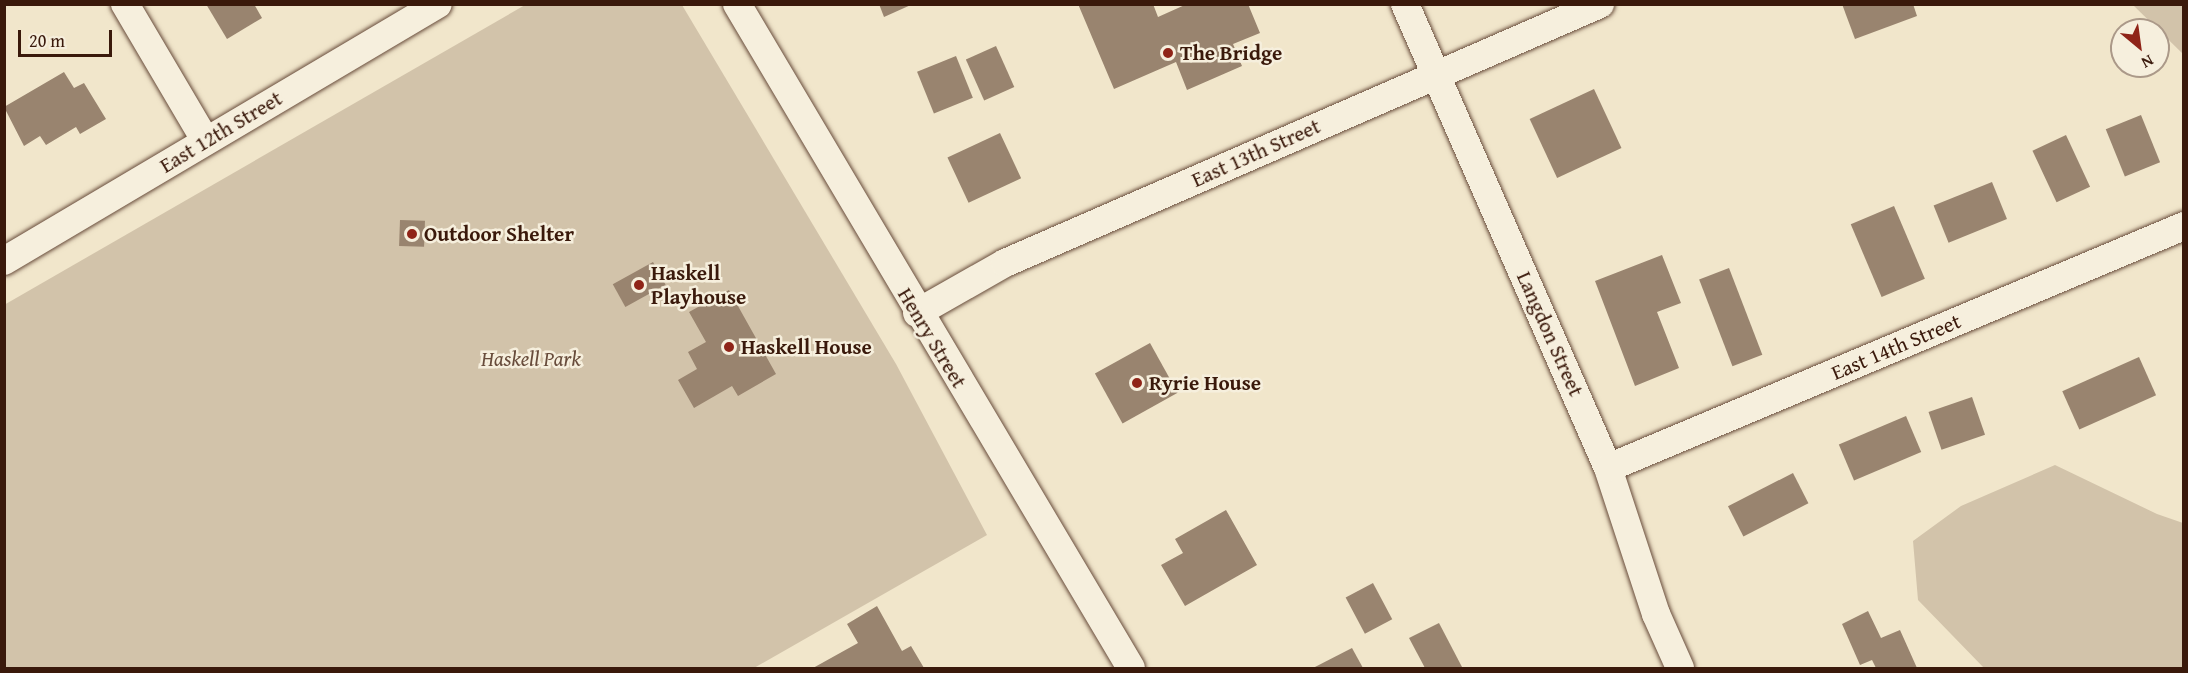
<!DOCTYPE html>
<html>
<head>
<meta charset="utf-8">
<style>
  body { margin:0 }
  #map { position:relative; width:2188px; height:673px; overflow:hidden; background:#f1e6cb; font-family:"Gentium Book Plus",serif }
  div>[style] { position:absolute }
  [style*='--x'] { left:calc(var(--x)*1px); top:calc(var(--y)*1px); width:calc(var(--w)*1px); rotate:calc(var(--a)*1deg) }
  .green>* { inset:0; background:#d2c3aa }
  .building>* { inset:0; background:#99846f; transform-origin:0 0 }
  .roads { filter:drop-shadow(0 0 2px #684c3b) drop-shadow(0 0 2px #684c3b) }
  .minor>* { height:28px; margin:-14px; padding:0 14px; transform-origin:14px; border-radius:14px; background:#f6efdd }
  .dots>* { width:16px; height:16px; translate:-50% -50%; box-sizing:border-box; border:3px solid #f6efdd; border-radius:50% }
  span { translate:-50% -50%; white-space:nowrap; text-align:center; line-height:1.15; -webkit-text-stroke:5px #f6efdd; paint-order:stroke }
  .poi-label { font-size:21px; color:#3a190b; font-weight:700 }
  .left { translate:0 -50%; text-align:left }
  .street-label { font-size:21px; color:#3a190b }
  .park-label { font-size:21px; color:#684c3b; font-style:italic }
  .frame { position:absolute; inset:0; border:6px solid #3a190b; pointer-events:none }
  .north { position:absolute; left:2110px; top:18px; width:60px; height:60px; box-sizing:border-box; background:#f6efdd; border:2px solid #ab9989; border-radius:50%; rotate:151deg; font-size:16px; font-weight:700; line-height:24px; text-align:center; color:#3a190b }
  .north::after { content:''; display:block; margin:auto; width:21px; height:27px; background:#8f2418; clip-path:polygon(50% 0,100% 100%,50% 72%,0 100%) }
  .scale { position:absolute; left:18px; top:30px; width:94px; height:27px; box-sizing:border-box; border:3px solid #3a190b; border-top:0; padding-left:8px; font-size:18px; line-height:21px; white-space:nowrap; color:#3a190b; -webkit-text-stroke:4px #f6efdd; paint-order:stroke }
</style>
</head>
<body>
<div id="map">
  <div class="green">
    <i style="clip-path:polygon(525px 5px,682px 5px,896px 364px,987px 535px,754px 668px,5px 668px,4px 305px)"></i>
    <i style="clip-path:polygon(2133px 5px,2183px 5px,2183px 54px)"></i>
    <i style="clip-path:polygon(2055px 465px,2157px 514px,2183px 523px,2183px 668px,1984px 668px,1918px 600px,1913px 541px,1961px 506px)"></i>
  </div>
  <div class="building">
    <i style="clip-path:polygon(206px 4px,254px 4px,262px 18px,227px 39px)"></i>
    <i style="clip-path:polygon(879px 4px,913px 4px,884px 17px)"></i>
    <i style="clip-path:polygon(1078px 4px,1153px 4px,1158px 17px,1187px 4px,1248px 4px,1260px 33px,1233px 44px,1242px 66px,1187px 90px,1176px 62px,1114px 89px)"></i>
    <i style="clip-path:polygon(1842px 4px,1913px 4px,1917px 16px,1855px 39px)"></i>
    <i style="left:996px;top:46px;width:45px;height:33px;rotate:66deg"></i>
    <i style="left:956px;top:56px;width:45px;height:42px;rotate:68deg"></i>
    <i style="clip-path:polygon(64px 72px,74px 88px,84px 83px,106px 119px,80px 134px,76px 127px,46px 145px,40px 136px,24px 146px,4px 107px)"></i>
    <i style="left:1594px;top:89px;width:65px;height:71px;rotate:65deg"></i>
    <i style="left:2141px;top:115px;width:51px;height:38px;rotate:68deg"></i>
    <i style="left:1000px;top:133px;width:50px;height:58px;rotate:65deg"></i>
    <i style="left:2066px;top:135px;width:57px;height:37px;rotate:65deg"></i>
    <i style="left:1992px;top:182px;width:40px;height:63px;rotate:68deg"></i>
    <i style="left:1894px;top:206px;width:79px;height:47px;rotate:67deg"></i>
    <i style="left:400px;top:220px;width:25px;height:26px;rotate:2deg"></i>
    <i style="clip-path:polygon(1662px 255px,1681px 303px,1657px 312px,1679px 368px,1635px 386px,1595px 281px)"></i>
    <i style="left:653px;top:262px;width:26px;height:46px;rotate:61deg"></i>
    <i style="left:1729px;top:268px;width:93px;height:32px;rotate:69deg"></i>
    <i style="clip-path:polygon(729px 290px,776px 374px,738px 396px,732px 386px,694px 408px,678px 380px,697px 369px,688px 352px,706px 342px,689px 312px)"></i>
    <i style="left:1150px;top:343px;width:57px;height:63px;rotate:61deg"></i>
    <i style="left:2139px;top:357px;width:42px;height:84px;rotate:66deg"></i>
    <i style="left:1972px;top:397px;width:40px;height:46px;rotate:71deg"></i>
    <i style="left:1906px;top:416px;width:39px;height:73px;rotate:67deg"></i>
    <i style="left:1793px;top:473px;width:34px;height:73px;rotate:63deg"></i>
    <i style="clip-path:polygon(1226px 510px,1257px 565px,1185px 606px,1161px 565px,1183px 553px,1175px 539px)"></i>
    <i style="left:1373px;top:583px;width:41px;height:31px;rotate:62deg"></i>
    <i style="clip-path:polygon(877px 606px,902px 651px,911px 646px,924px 668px,813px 668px,858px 643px,847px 624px)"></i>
    <i style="clip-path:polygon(1868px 611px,1881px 638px,1900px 630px,1917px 668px,1876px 668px,1872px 660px,1860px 665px,1842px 624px)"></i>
    <i style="clip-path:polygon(1439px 623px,1462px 667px,1458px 668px,1425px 668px,1409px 638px)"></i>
    <i style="clip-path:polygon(1352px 648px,1363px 668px,1313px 668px)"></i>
  </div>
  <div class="roads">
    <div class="minor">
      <i style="--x:125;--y:4;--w:158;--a:59.5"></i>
      <i style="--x:737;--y:4;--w:772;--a:59.32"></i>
      <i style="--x:1405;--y:4;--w:506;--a:66.37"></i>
      <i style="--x:1608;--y:468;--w:154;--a:71.8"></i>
      <i style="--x:1656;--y:614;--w:59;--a:66"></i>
      <i style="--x:4;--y:261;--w:504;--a:-30.63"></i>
      <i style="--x:917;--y:313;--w:101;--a:-29.6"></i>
      <i style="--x:1005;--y:263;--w:649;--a:-23.52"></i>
      <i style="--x:1608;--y:468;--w:625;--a:-22.79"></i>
    </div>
  </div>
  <div class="dots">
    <i style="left:1168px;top:53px;background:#8f2418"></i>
    <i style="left:412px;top:234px;background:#8f2418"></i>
    <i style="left:639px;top:285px;background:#8f2418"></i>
    <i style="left:729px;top:347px;background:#8f2418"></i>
    <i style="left:1137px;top:383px;background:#8f2418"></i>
  </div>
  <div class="poi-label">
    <span class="left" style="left:1180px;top:53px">The Bridge</span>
    <span class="left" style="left:424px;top:234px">Outdoor Shelter</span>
    <span class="left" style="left:651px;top:285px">Haskell<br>Playhouse</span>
    <span class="left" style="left:741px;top:347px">Haskell House</span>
    <span class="left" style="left:1149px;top:383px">Ryrie House</span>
  </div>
  <div class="street-label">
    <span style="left:221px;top:132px;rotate:-31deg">East 12th Street</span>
    <span style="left:1256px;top:153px;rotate:-24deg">East 13th Street</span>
    <span style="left:1550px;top:334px;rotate:66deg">Langdon Street</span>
    <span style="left:932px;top:338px;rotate:59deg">Henry Street</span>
    <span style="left:1896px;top:347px;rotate:-23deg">East 14th Street</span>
  </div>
  <div class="park-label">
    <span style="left:531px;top:359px">Haskell Park</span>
  </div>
  <div class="frame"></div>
  <div class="north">N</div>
  <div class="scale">20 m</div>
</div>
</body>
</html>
